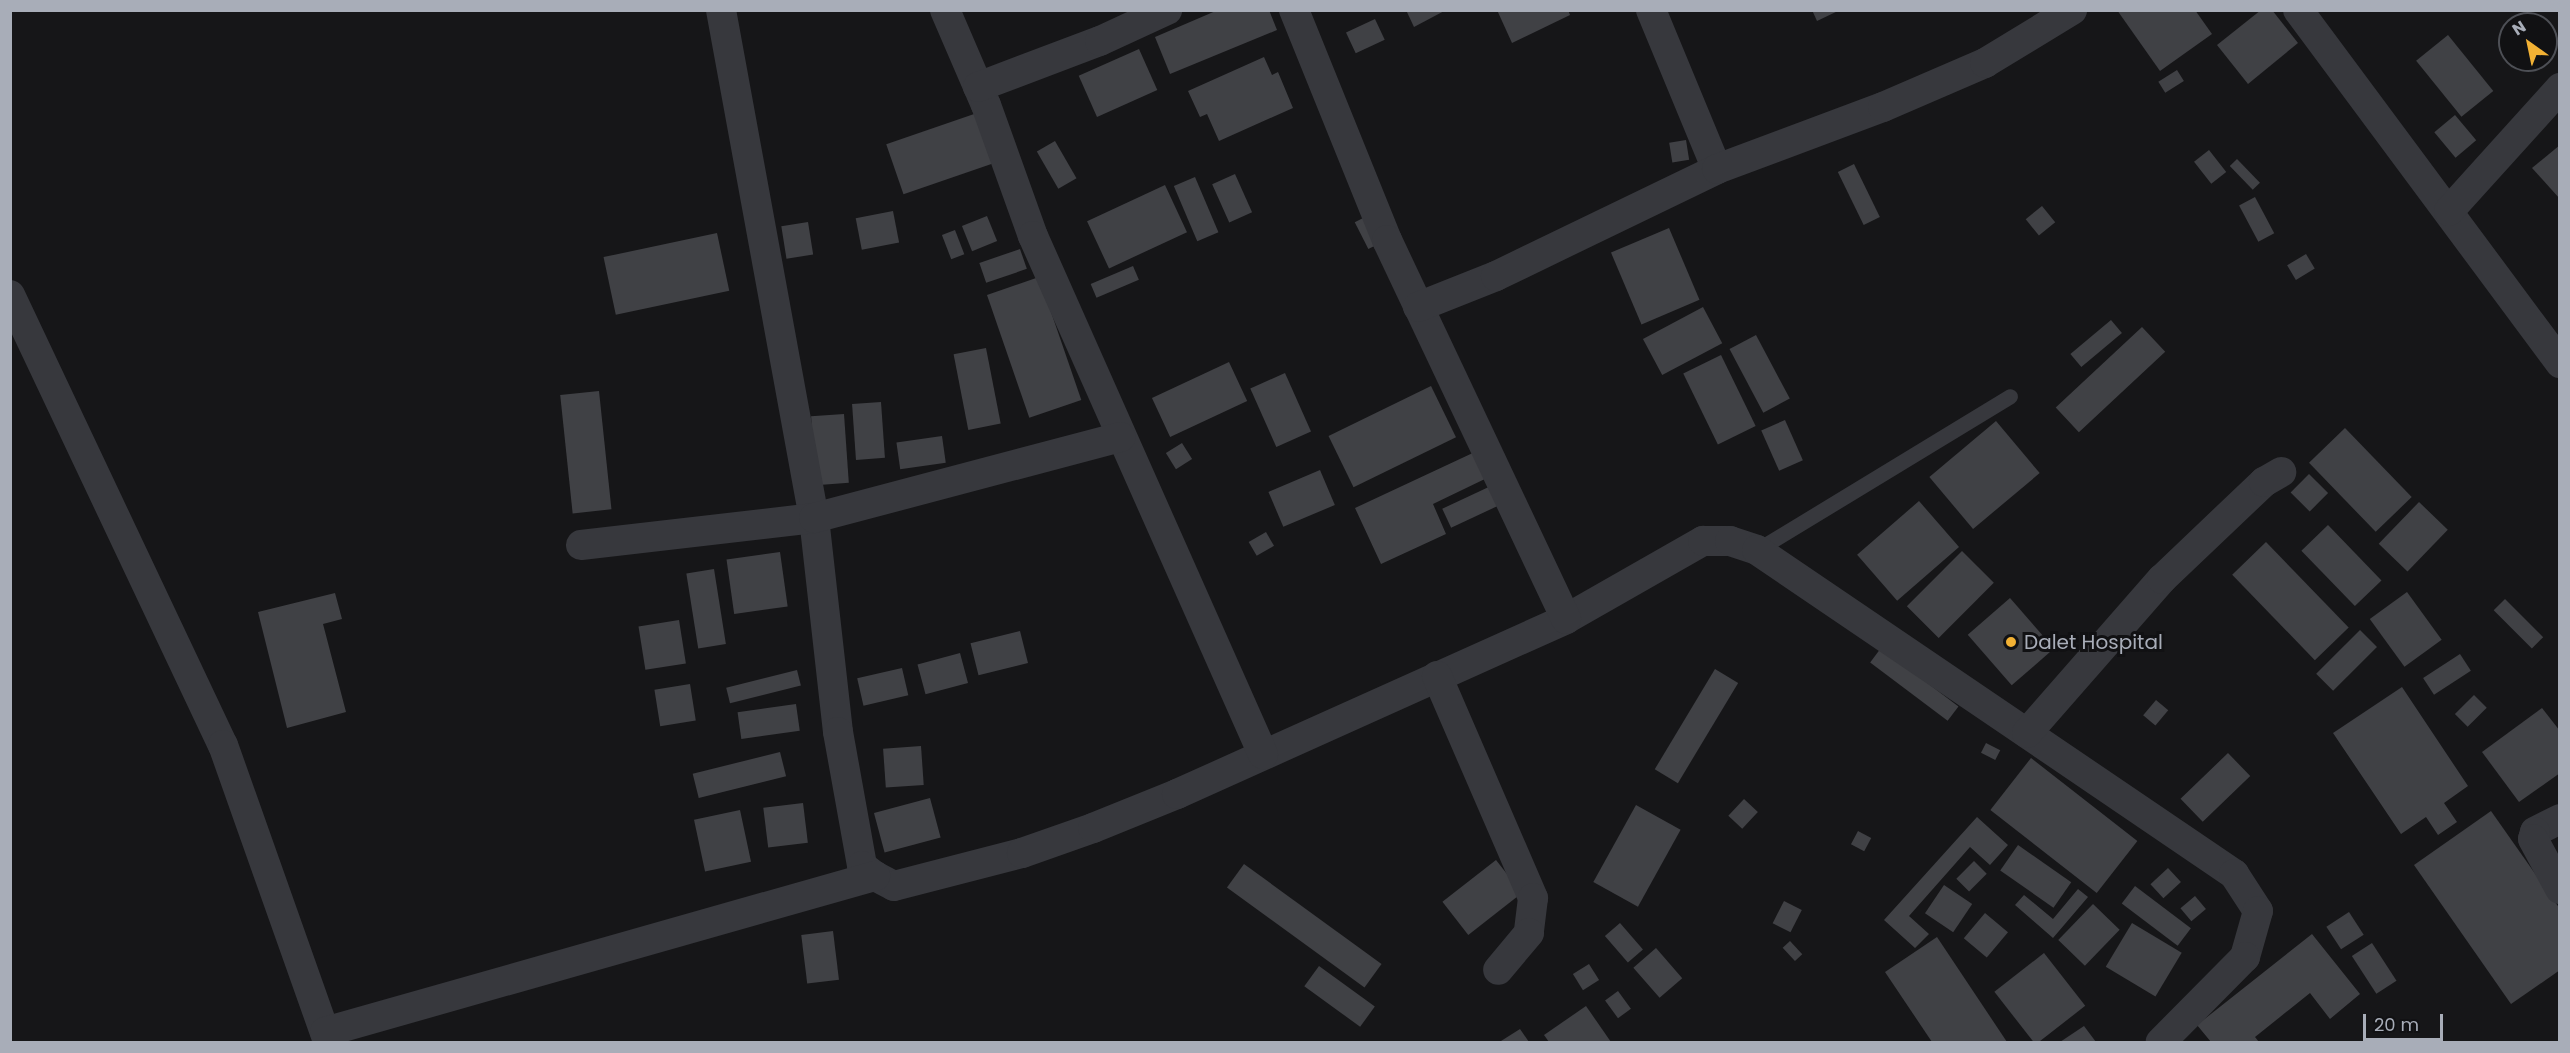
<!DOCTYPE html>
<html>
<head>
<meta charset="utf-8">
<style>
  body { margin:0 }
  #map { position:relative; width:2570px; height:1053px; overflow:hidden; background:#161618; font-family:Poppins,sans-serif }
  div>[style] { position:absolute }
  [style*='--x'] { left:calc(var(--x)*1px); top:calc(var(--y)*1px); width:calc(var(--w)*1px); rotate:calc(var(--a)*1deg) }
  .building>* { inset:0; background:#404145; transform-origin:0 0 }
  .lane>* { height:15px; margin:-7.5px; padding:0 7.5px; transform-origin:7.5px; border-radius:7.5px; background:#37383d }
  .street>* { height:30px; margin:-15px; padding:0 15px; transform-origin:15px; border-radius:15px; background:#37383d }
  .dots>* { width:16px; height:16px; translate:-50% -50%; box-sizing:border-box; border:3px solid #111113; border-radius:50% }
  span { translate:-50% -50%; white-space:nowrap; text-align:center; line-height:1.15; -webkit-text-stroke:6px #111113; paint-order:stroke }
  .poi-label { font-size:20px; color:#a8adb8 }
  .left { translate:0 -50%; text-align:left }
  .frame { position:absolute; inset:0; border:12px solid #a8adb8; pointer-events:none }
  .north { position:absolute; left:2498px; top:12px; width:60px; height:60px; box-sizing:border-box; background:#111113; border:2px solid #4d4f55; border-radius:50%; rotate:327deg; font-size:16px; font-weight:700; line-height:24px; text-align:center; color:#a8adb8 }
  .north::after { content:''; display:block; margin:auto; width:21px; height:27px; background:#f2b134; clip-path:polygon(50% 0,100% 100%,50% 72%,0 100%) }
  .scale { position:absolute; left:2363px; top:1014px; width:80px; height:27px; box-sizing:border-box; border:3px solid #a8adb8; border-top:0; padding-left:8px; font-size:18px; line-height:21px; white-space:nowrap; color:#a8adb8; -webkit-text-stroke:4px #111113; paint-order:stroke }
</style>
</head>
<body>
<div id="map">
  <div class="building">
    <i style="clip-path:polygon(1218px 10px,1269px 10px,1277px 30px,1170px 74px,1155px 37px)"></i>
    <i style="clip-path:polygon(1406px 10px,1446px 10px,1414px 27px)"></i>
    <i style="clip-path:polygon(1497px 10px,1568px 10px,1570px 15px,1512px 43px)"></i>
    <i style="clip-path:polygon(1812px 10px,1840px 10px,1817px 21px)"></i>
    <i style="clip-path:polygon(2117px 10px,2195px 10px,2212px 34px,2160px 71px)"></i>
    <i style="clip-path:polygon(2261px 10px,2272px 10px,2298px 43px,2248px 84px,2217px 45px)"></i>
    <i style="left:1375px;top:19px;width:23px;height:32px;rotate:65deg"></i>
    <i style="left:2448px;top:35px;width:72px;height:41px;rotate:51deg"></i>
    <i style="left:1139px;top:49px;width:45px;height:66px;rotate:66deg"></i>
    <i style="clip-path:polygon(1264px 57px,1272px 75px,1278px 72px,1293px 108px,1219px 141px,1207px 114px,1200px 117px,1188px 91px)"></i>
    <i style="left:2177px;top:70px;width:13px;height:22px;rotate:58deg"></i>
    <i style="left:977px;top:113px;width:53px;height:96px;rotate:71deg"></i>
    <i style="left:2455px;top:115px;width:33px;height:27px;rotate:50deg"></i>
    <i style="left:1686px;top:140px;width:20px;height:17px;rotate:81deg"></i>
    <i style="left:1055px;top:141px;width:43px;height:21px;rotate:60deg"></i>
    <i style="clip-path:polygon(2560px 145px,2560px 199px,2532px 168px)"></i>
    <i style="left:2209px;top:150px;width:28px;height:19px;rotate:52deg"></i>
    <i style="left:2237px;top:159px;width:33px;height:10px;rotate:46deg"></i>
    <i style="left:1854px;top:164px;width:59px;height:18px;rotate:64deg"></i>
    <i style="left:1235px;top:174px;width:42px;height:25px;rotate:66deg"></i>
    <i style="left:1195px;top:177px;width:60px;height:23px;rotate:67deg"></i>
    <i style="left:1165px;top:185px;width:52px;height:86px;rotate:65deg"></i>
    <i style="left:2255px;top:197px;width:41px;height:18px;rotate:62deg"></i>
    <i style="left:2042px;top:206px;width:21px;height:21px;rotate:51deg"></i>
    <i style="left:893px;top:211px;width:32px;height:38px;rotate:79deg"></i>
    <i style="left:1369px;top:215px;width:30px;height:16px;rotate:63deg"></i>
    <i style="left:987px;top:216px;width:27px;height:27px;rotate:68deg"></i>
    <i style="left:808px;top:222px;width:33px;height:27px;rotate:81deg"></i>
    <i style="left:1669px;top:228px;width:78px;height:63px;rotate:67deg"></i>
    <i style="left:955px;top:230px;width:26px;height:14px;rotate:69deg"></i>
    <i style="left:717px;top:233px;width:59px;height:116px;rotate:78deg"></i>
    <i style="left:1020px;top:249px;width:21px;height:43px;rotate:71deg"></i>
    <i style="left:2306px;top:254px;width:17px;height:22px;rotate:59deg"></i>
    <i style="left:1133px;top:266px;width:15px;height:46px;rotate:67deg"></i>
    <i style="left:1039px;top:277px;width:130px;height:55px;rotate:71deg"></i>
    <i style="left:1703px;top:307px;width:41px;height:68px;rotate:62deg"></i>
    <i style="left:2111px;top:320px;width:17px;height:53px;rotate:50deg"></i>
    <i style="left:2142px;top:327px;width:34px;height:118px;rotate:47deg"></i>
    <i style="left:1756px;top:335px;width:72px;height:30px;rotate:62deg"></i>
    <i style="left:986px;top:348px;width:77px;height:33px;rotate:79deg"></i>
    <i style="left:1721px;top:355px;width:79px;height:42px;rotate:64deg"></i>
    <i style="left:1229px;top:362px;width:43px;height:85px;rotate:65deg"></i>
    <i style="left:1285px;top:373px;width:64px;height:38px;rotate:66deg"></i>
    <i style="left:1431px;top:386px;width:57px;height:114px;rotate:64deg"></i>
    <i style="left:599px;top:391px;width:119px;height:39px;rotate:84deg"></i>
    <i style="left:881px;top:402px;width:56px;height:29px;rotate:86deg"></i>
    <i style="left:844px;top:414px;width:69px;height:33px;rotate:86deg"></i>
    <i style="left:1785px;top:420px;width:44px;height:26px;rotate:66deg"></i>
    <i style="left:1996px;top:421px;width:68px;height:87px;rotate:50deg"></i>
    <i style="left:2345px;top:428px;width:96px;height:50px;rotate:46deg"></i>
    <i style="left:942px;top:436px;width:27px;height:46px;rotate:82deg"></i>
    <i style="left:1182px;top:443px;width:19px;height:19px;rotate:58deg"></i>
    <i style="clip-path:polygon(1477px 451px,1489px 477px,1433px 504px,1446px 534px,1381px 564px,1355px 508px)"></i>
    <i style="left:1320px;top:470px;width:38px;height:56px;rotate:67deg"></i>
    <i style="left:2309px;top:474px;width:27px;height:26px;rotate:45deg"></i>
    <i style="left:1493px;top:485px;width:21px;height:56px;rotate:65deg"></i>
    <i style="left:1919px;top:501px;width:61px;height:82px;rotate:49deg"></i>
    <i style="left:2419px;top:502px;width:40px;height:58px;rotate:44deg"></i>
    <i style="left:2328px;top:525px;width:77px;height:37px;rotate:46deg"></i>
    <i style="left:1266px;top:532px;width:16px;height:20px;rotate:60deg"></i>
    <i style="left:2266px;top:542px;width:119px;height:47px;rotate:46deg"></i>
    <i style="left:1962px;top:551px;width:45px;height:78px;rotate:45deg"></i>
    <i style="left:780px;top:552px;width:55px;height:54px;rotate:82deg"></i>
    <i style="left:714px;top:569px;width:76px;height:28px;rotate:81deg"></i>
    <i style="left:2407px;top:592px;width:59px;height:46px;rotate:54deg"></i>
    <i style="clip-path:polygon(335px 593px,342px 619px,323px 624px,346px 712px,287px 728px,258px 612px)"></i>
    <i style="left:2010px;top:598px;width:67px;height:56px;rotate:49deg"></i>
    <i style="left:2505px;top:599px;width:54px;height:16px;rotate:45deg"></i>
    <i style="left:679px;top:620px;width:44px;height:41px;rotate:81deg"></i>
    <i style="left:2360px;top:630px;width:24px;height:62px;rotate:45deg"></i>
    <i style="left:1020px;top:631px;width:33px;height:51px;rotate:76deg"></i>
    <i style="left:1881px;top:648px;width:97px;height:18px;rotate:37deg"></i>
    <i style="left:960px;top:653px;width:31px;height:44px;rotate:75deg"></i>
    <i style="left:2460px;top:654px;width:20px;height:44px;rotate:57deg"></i>
    <i style="left:902px;top:668px;width:28px;height:46px;rotate:77deg"></i>
    <i style="left:1715px;top:669px;width:27px;height:117px;rotate:31deg"></i>
    <i style="left:797px;top:670px;width:16px;height:73px;rotate:76deg"></i>
    <i style="left:690px;top:684px;width:37px;height:36px;rotate:81deg"></i>
    <i style="clip-path:polygon(2402px 687px,2468px 786px,2444px 803px,2457px 822px,2438px 835px,2426px 817px,2401px 834px,2333px 733px)"></i>
    <i style="left:2474px;top:695px;width:18px;height:27px;rotate:45deg"></i>
    <i style="left:2156px;top:700px;width:16px;height:20px;rotate:40deg"></i>
    <i style="left:796px;top:704px;width:27px;height:59px;rotate:82deg"></i>
    <i style="clip-path:polygon(2542px 708px,2560px 731px,2560px 773px,2519px 802px,2482px 752px)"></i>
    <i style="left:1986px;top:743px;width:16px;height:11px;rotate:27deg"></i>
    <i style="left:921px;top:746px;width:39px;height:38px;rotate:86deg"></i>
    <i style="left:780px;top:752px;width:25px;height:90px;rotate:76deg"></i>
    <i style="left:2228px;top:753px;width:32px;height:66px;rotate:46deg"></i>
    <i style="left:2031px;top:758px;width:135px;height:66px;rotate:38deg"></i>
    <i style="left:930px;top:798px;width:41px;height:58px;rotate:75deg"></i>
    <i style="left:1744px;top:799px;width:19px;height:23px;rotate:43deg"></i>
    <i style="left:803px;top:803px;width:40px;height:40px;rotate:83deg"></i>
    <i style="left:1636px;top:805px;width:51px;height:88px;rotate:29deg"></i>
    <i style="left:740px;top:810px;width:53px;height:47px;rotate:78deg"></i>
    <i style="clip-path:polygon(2491px 811px,2560px 909px,2560px 970px,2511px 1004px,2414px 865px)"></i>
    <i style="clip-path:polygon(1977px 817px,2008px 845px,1990px 865px,1970px 847px,1909px 916px,1929px 934px,1915px 948px,1884px 920px)"></i>
    <i style="left:1858px;top:831px;width:15px;height:15px;rotate:28deg"></i>
    <i style="left:2018px;top:845px;width:65px;height:31px;rotate:35deg"></i>
    <i style="left:1496px;top:860px;width:42px;height:68px;rotate:52deg"></i>
    <i style="left:1974px;top:861px;width:18px;height:25px;rotate:45deg"></i>
    <i style="left:1244px;top:864px;width:170px;height:29px;rotate:36deg"></i>
    <i style="left:2168px;top:868px;width:19px;height:24px;rotate:47deg"></i>
    <i style="left:1944px;top:885px;width:34px;height:34px;rotate:34deg"></i>
    <i style="left:2135px;top:886px;width:70px;height:22px;rotate:37deg"></i>
    <i style="clip-path:polygon(2078px 889px,2088px 897px,2053px 938px,2015px 905px,2024px 895px,2053px 919px)"></i>
    <i style="left:2195px;top:896px;width:17px;height:19px;rotate:50deg"></i>
    <i style="left:1784px;top:901px;width:20px;height:25px;rotate:27deg"></i>
    <i style="left:2093px;top:904px;width:37px;height:50px;rotate:44deg"></i>
    <i style="left:2349px;top:912px;width:27px;height:27px;rotate:57deg"></i>
    <i style="left:1985px;top:913px;width:30px;height:33px;rotate:40deg"></i>
    <i style="left:1620px;top:923px;width:35px;height:20px;rotate:49deg"></i>
    <i style="left:2132px;top:923px;width:58px;height:51px;rotate:31deg"></i>
    <i style="left:833px;top:931px;width:49px;height:32px;rotate:83deg"></i>
    <i style="clip-path:polygon(2312px 934px,2360px 994px,2330px 1019px,2310px 993px,2255px 1037px,2259px 1042px,2211px 1042px,2197px 1025px)"></i>
    <i style="clip-path:polygon(1937px 937px,2007px 1042px,1932px 1042px,1885px 972px)"></i>
    <i style="left:1790px;top:941px;width:18px;height:10px;rotate:47deg"></i>
    <i style="left:2372px;top:943px;width:45px;height:24px;rotate:57deg"></i>
    <i style="left:1656px;top:948px;width:40px;height:30px;rotate:49deg"></i>
    <i style="left:2044px;top:953px;width:67px;height:63px;rotate:52deg"></i>
    <i style="left:1589px;top:964px;width:19px;height:19px;rotate:58deg"></i>
    <i style="left:1319px;top:966px;width:69px;height:25px;rotate:36deg"></i>
    <i style="left:1618px;top:991px;width:22px;height:16px;rotate:54deg"></i>
    <i style="clip-path:polygon(1586px 1006px,1611px 1042px,1549px 1042px,1544px 1035px)"></i>
    <i style="clip-path:polygon(2084px 1026px,2096px 1042px,2060px 1042px)"></i>
    <i style="clip-path:polygon(1520px 1029px,1529px 1042px,1502px 1042px,1501px 1041px)"></i>
  </div>
  <div class="lane">
    <i style="--x:1757;--y:550;--w:296;--a:-31.3"></i>
  </div>
  <div class="street">
    <i style="--x:721;--y:10;--w:516;--a:79.63"></i>
    <i style="--x:814;--y:518;--w:215;--a:83.6"></i>
    <i style="--x:838;--y:732;--w:136;--a:79.8"></i>
    <i style="--x:862;--y:866;--w:16;--a:38"></i>
    <i style="--x:875;--y:876;--w:21;--a:28"></i>
    <i style="--x:894;--y:886;--w:132;--a:-14.5"></i>
    <i style="--x:1022;--y:853;--w:75;--a:-19.4"></i>
    <i style="--x:1093;--y:828;--w:91;--a:-22"></i>
    <i style="--x:1177;--y:794;--w:427;--a:-24.2"></i>
    <i style="--x:1566;--y:619;--w:158;--a:-29.7"></i>
    <i style="--x:1703;--y:541;--w:27;--a:0"></i>
    <i style="--x:1730;--y:541;--w:28;--a:18"></i>
    <i style="--x:1757;--y:550;--w:577;--a:34.19"></i>
    <i style="--x:2234;--y:874;--w:44;--a:57"></i>
    <i style="--x:2258;--y:911;--w:48;--a:105.8"></i>
    <i style="--x:2245;--y:957;--w:120;--a:134.7"></i>
    <i style="--x:945;--y:10;--w:103;--a:66.7"></i>
    <i style="--x:986;--y:105;--w:139;--a:70.3"></i>
    <i style="--x:1033;--y:236;--w:567;--a:66.06"></i>
    <i style="--x:1294;--y:10;--w:248;--a:68"></i>
    <i style="--x:1387;--y:240;--w:419;--a:64.7"></i>
    <i style="--x:1651;--y:10;--w:172;--a:67.5"></i>
    <i style="--x:2298;--y:10;--w:440;--a:53.4"></i>
    <i style="--x:978;--y:87;--w:130;--a:-20.7"></i>
    <i style="--x:1100;--y:41;--w:74;--a:-24.8"></i>
    <i style="--x:2449;--y:211;--w:166;--a:-47.9"></i>
    <i style="--x:10;--y:295;--w:498;--a:64.7"></i>
    <i style="--x:223;--y:745;--w:315;--a:70.5"></i>
    <i style="--x:1418;--y:307;--w:84;--a:-21.7"></i>
    <i style="--x:1496;--y:276;--w:246;--a:-25.8"></i>
    <i style="--x:1717;--y:169;--w:177;--a:-20.5"></i>
    <i style="--x:1883;--y:107;--w:111;--a:-23.3"></i>
    <i style="--x:1985;--y:63;--w:102;--a:-31.3"></i>
    <i style="--x:581;--y:545;--w:235;--a:-6.6"></i>
    <i style="--x:814;--y:518;--w:317;--a:-14.8"></i>
    <i style="--x:1437;--y:676;--w:242;--a:66.6"></i>
    <i style="--x:1533;--y:898;--w:35;--a:97"></i>
    <i style="--x:1529;--y:933;--w:48;--a:130"></i>
    <i style="--x:2027;--y:733;--w:205;--a:-48.8"></i>
    <i style="--x:2162;--y:579;--w:141;--a:-43.6"></i>
    <i style="--x:2264;--y:482;--w:20;--a:-30"></i>
    <i style="--x:2560;--y:819;--w:28;--a:153"></i>
    <i style="--x:2535;--y:832;--w:7;--a:106"></i>
    <i style="--x:2533;--y:839;--w:57;--a:61.6"></i>
    <i style="--x:325;--y:1032;--w:572;--a:-15.84"></i>
  </div>
  <div class="dots">
    <i style="left:2011px;top:642px;background:#f2b134"></i>
  </div>
  <div class="poi-label">
    <span class="left" style="left:2024px;top:642px">Dalet Hospital</span>
  </div>
  <div class="frame"></div>
  <div class="north">N</div>
  <div class="scale">20 m</div>
</div>
</body>
</html>
